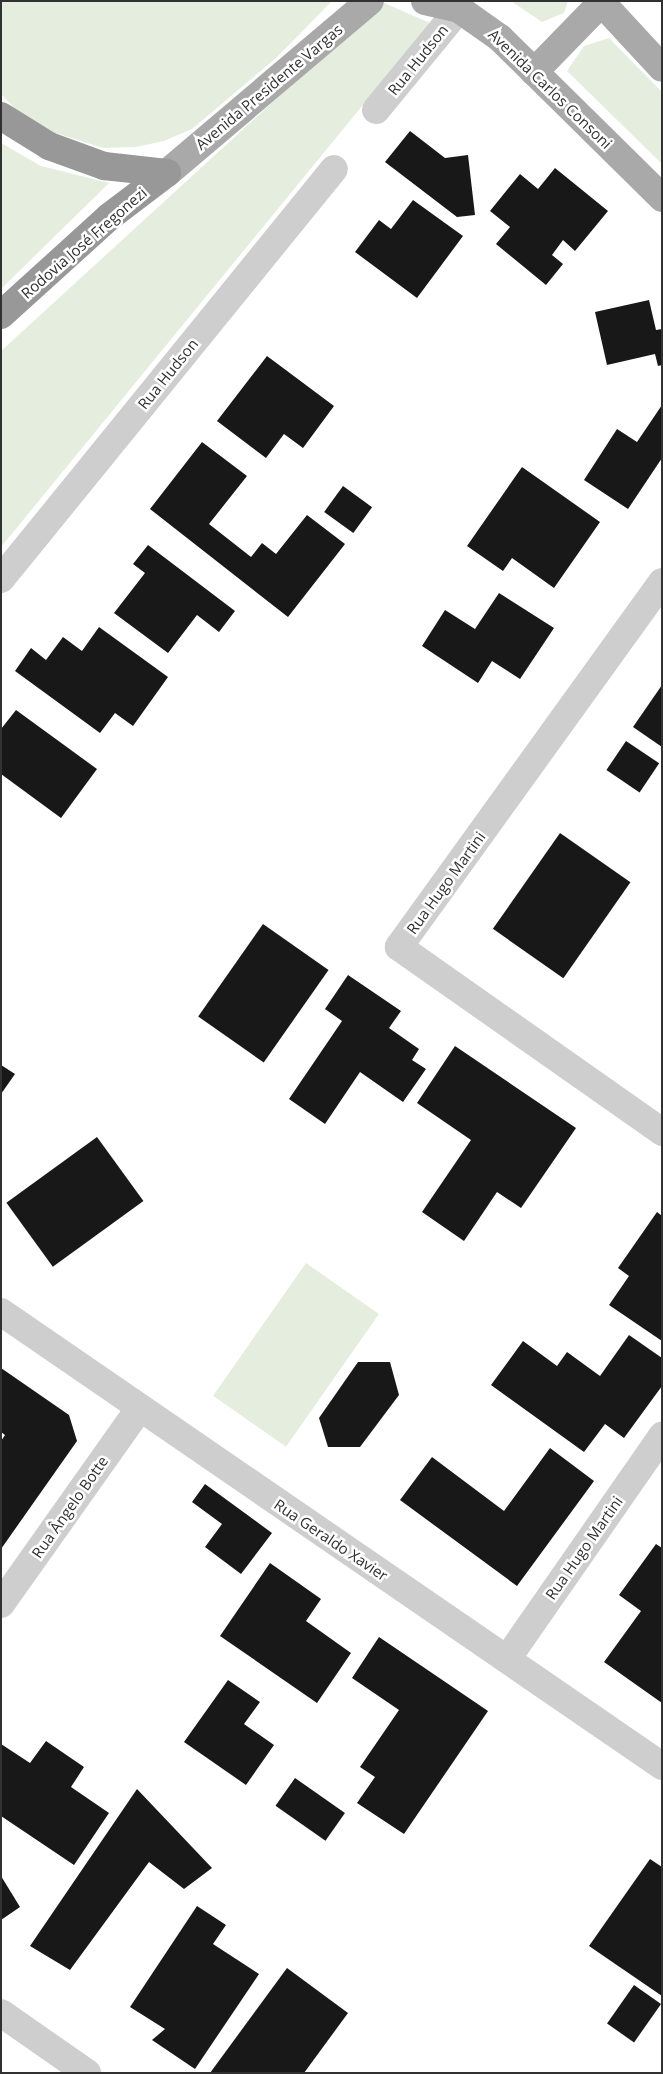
<!DOCTYPE html>
<html>
<head>
<meta charset="utf-8">
<style>
  body { margin:0 }
  #map { position:relative; width:663px; height:2074px; overflow:hidden; background:#fff; font-family:"Open Sans",sans-serif }
  div>[style] { position:absolute }
  [style*='--x'] { left:calc(var(--x)*1px); top:calc(var(--y)*1px); width:calc(var(--w)*1px); rotate:calc(var(--a)*1deg) }
  .green>* { inset:0; background:#e5eddf; transform-origin:0 0 }
  .building>* { inset:0; background:#181818; transform-origin:0 0 }
  .minor>* { height:28px; margin:-14px; padding:0 14px; transform-origin:14px; border-radius:14px; background:#cecece }
  .major>* { height:28px; margin:-14px; padding:0 14px; transform-origin:14px; border-radius:14px; background:#a9a9a9 }
  .highway>* { height:28px; margin:-14px; padding:0 14px; transform-origin:14px; border-radius:14px; background:#989898 }
  span { translate:-50% -50%; white-space:nowrap; text-align:center; line-height:1.15; -webkit-text-stroke:5px #fff; paint-order:stroke }
  .street-label { font-size:15px; color:#313131 }
  .frame { position:absolute; inset:0; border:2px solid #313131; pointer-events:none }
</style>
</head>
<body>
<div id="map">
  <div class="green">
    <i style="clip-path:polygon(1px 1px,332px 1px,276px 58px,192px 129px,164px 141px,136px 147px,103px 148px,40px 128px,21px 115px,1px 94px)"></i>
    <i style="clip-path:polygon(511px 1px,568px 1px,564px 13px,542px 22px)"></i>
    <i style="clip-path:polygon(382px 2px,430px 23px,1px 547px,1px 351px)"></i>
    <i style="clip-path:polygon(609px 38px,662px 92px,662px 164px,567px 71px,584px 46px)"></i>
    <i style="clip-path:polygon(1px 143px,41px 166px,109px 183px,1px 289px)"></i>
    <i style="left:306px;top:1263px;width:89px;height:162px;rotate:35deg"></i>
  </div>
  <div class="building">
    <i style="clip-path:polygon(410px 131px,445px 158px,468px 155px,475px 215px,457px 217px,385px 162px)"></i>
    <i style="clip-path:polygon(555px 168px,608px 211px,575px 251px,563px 240px,552px 255px,563px 264px,546px 285px,496px 244px,510px 227px,490px 211px,520px 174px,538px 189px)"></i>
    <i style="clip-path:polygon(413px 200px,463px 236px,417px 298px,355px 252px,379px 220px,391px 229px)"></i>
    <i style="clip-path:polygon(649px 300px,656px 330px,662px 329px,662px 365px,658px 366px,655px 354px,607px 365px,595px 312px)"></i>
    <i style="clip-path:polygon(267px 356px,334px 406px,303px 448px,284px 434px,266px 458px,217px 421px)"></i>
    <i style="clip-path:polygon(662px 405px,662px 458px,628px 509px,584px 480px,617px 429px,637px 442px)"></i>
    <i style="clip-path:polygon(202px 442px,247px 476px,209px 524px,251px 557px,262px 543px,276px 554px,307px 515px,345px 544px,288px 617px,150px 509px)"></i>
    <i style="clip-path:polygon(522px 467px,600px 522px,554px 588px,512px 558px,503px 571px,467px 546px)"></i>
    <i style="left:343px;top:486px;width:36px;height:32px;rotate:36deg"></i>
    <i style="clip-path:polygon(148px 545px,235px 611px,219px 632px,197px 615px,168px 653px,114px 613px,145px 573px,133px 564px)"></i>
    <i style="clip-path:polygon(499px 593px,554px 628px,520px 679px,492px 661px,478px 683px,422px 646px,445px 610px,475px 629px)"></i>
    <i style="clip-path:polygon(99px 627px,168px 677px,133px 726px,115px 713px,100px 733px,15px 671px,31px 648px,46px 660px,63px 637px,82px 651px)"></i>
    <i style="clip-path:polygon(662px 685px,662px 747px,633px 727px)"></i>
    <i style="clip-path:polygon(16px 710px,97px 769px,61px 818px,1px 774px,1px 729px)"></i>
    <i style="left:626px;top:741px;width:40px;height:35px;rotate:34deg"></i>
    <i style="left:560px;top:833px;width:86px;height:117px;rotate:35deg"></i>
    <i style="left:263px;top:924px;width:80px;height:113px;rotate:35deg"></i>
    <i style="clip-path:polygon(348px 975px,401px 1011px,389px 1028px,419px 1049px,412px 1060px,426px 1069px,403px 1102px,360px 1072px,325px 1124px,289px 1099px,342px 1021px,325px 1009px)"></i>
    <i style="clip-path:polygon(455px 1046px,576px 1128px,521px 1208px,497px 1192px,464px 1241px,422px 1212px,471px 1140px,417px 1103px)"></i>
    <i style="clip-path:polygon(1px 1065px,15px 1074px,1px 1094px)"></i>
    <i style="left:97px;top:1137px;width:79px;height:112px;rotate:54deg"></i>
    <i style="clip-path:polygon(657px 1212px,662px 1216px,662px 1341px,609px 1305px,629px 1276px,618px 1268px)"></i>
    <i style="clip-path:polygon(629px 1335px,662px 1358px,662px 1386px,624px 1438px,605px 1424px,584px 1452px,491px 1385px,523px 1341px,557px 1366px,567px 1352px,600px 1376px)"></i>
    <i style="clip-path:polygon(358px 1362px,390px 1362px,399px 1395px,360px 1447px,328px 1447px,319px 1418px)"></i>
    <i style="clip-path:polygon(1px 1368px,69px 1415px,77px 1441px,1px 1549px,1px 1441px,5px 1435px,1px 1432px)"></i>
    <i style="clip-path:polygon(550px 1448px,594px 1481px,517px 1586px,400px 1500px,432px 1457px,504px 1511px)"></i>
    <i style="clip-path:polygon(205px 1484px,272px 1533px,241px 1574px,205px 1547px,222px 1524px,192px 1502px)"></i>
    <i style="clip-path:polygon(656px 1544px,662px 1548px,662px 1703px,604px 1662px,641px 1611px,619px 1595px)"></i>
    <i style="clip-path:polygon(270px 1563px,321px 1599px,306px 1621px,351px 1653px,317px 1703px,220px 1636px)"></i>
    <i style="clip-path:polygon(379px 1637px,488px 1711px,404px 1834px,357px 1803px,375px 1777px,360px 1767px,399px 1710px,352px 1678px)"></i>
    <i style="clip-path:polygon(228px 1680px,260px 1702px,244px 1724px,274px 1745px,246px 1785px,184px 1742px)"></i>
    <i style="clip-path:polygon(46px 1741px,84px 1767px,71px 1787px,109px 1813px,74px 1865px,1px 1816px,1px 1744px,30px 1763px)"></i>
    <i style="left:295px;top:1778px;width:61px;height:34px;rotate:35deg"></i>
    <i style="clip-path:polygon(137px 1789px,212px 1868px,184px 1889px,149px 1862px,70px 1970px,30px 1946px)"></i>
    <i style="clip-path:polygon(650px 1859px,662px 1867px,662px 1996px,589px 1946px)"></i>
    <i style="clip-path:polygon(1px 1876px,20px 1907px,1px 1920px)"></i>
    <i style="clip-path:polygon(197px 1906px,226px 1925px,213px 1944px,259px 1974px,195px 2069px,152px 2040px,165px 2029px,130px 2007px)"></i>
    <i style="clip-path:polygon(287px 1968px,348px 2013px,304px 2073px,210px 2073px)"></i>
    <i style="left:634px;top:1985px;width:33px;height:47px;rotate:35deg"></i>
  </div>
  <div class="minor">
    <i style="--x:376;--y:110;--w:131;--a:-50.6"></i>
    <i style="--x:1;--y:579;--w:528;--a:-50.92"></i>
    <i style="--x:662;--y:582;--w:450;--a:125.8"></i>
    <i style="--x:399;--y:947;--w:322;--a:35.1"></i>
    <i style="--x:1;--y:1312;--w:802;--a:34.48"></i>
    <i style="--x:1;--y:1604;--w:239;--a:-54.7"></i>
    <i style="--x:507;--y:1659;--w:272;--a:-55.2"></i>
    <i style="--x:1;--y:2013;--w:105;--a:34.9"></i>
  </div>
  <div class="major">
    <i style="--x:425;--y:1;--w:35;--a:13"></i>
    <i style="--x:459;--y:9;--w:50;--a:35.3"></i>
    <i style="--x:500;--y:38;--w:228;--a:44.6"></i>
    <i style="--x:600;--y:1;--w:91;--a:47.2"></i>
    <i style="--x:534;--y:72;--w:96;--a:-45.8"></i>
    <i style="--x:167;--y:173;--w:266;--a:-40.3"></i>
  </div>
  <div class="highway">
    <i style="--x:1;--y:116;--w:57;--a:32"></i>
    <i style="--x:49;--y:146;--w:59;--a:20"></i>
    <i style="--x:104;--y:166;--w:63;--a:6.3"></i>
    <i style="--x:1;--y:315;--w:146;--a:-42.2"></i>
    <i style="--x:109;--y:217;--w:73;--a:-37.2"></i>
  </div>
  <div class="street-label">
    <span style="left:418px;top:60px;rotate:-51deg">Rua Hudson</span>
    <span style="left:269px;top:87px;rotate:-40deg">Avenida Presidente Vargas</span>
    <span style="left:550px;top:89px;rotate:44deg">Avenida Carlos Consoni</span>
    <span style="left:84px;top:243px;rotate:-41deg">Rodovia José Fregonezi</span>
    <span style="left:168px;top:374px;rotate:-51deg">Rua Hudson</span>
    <span style="left:446px;top:883px;rotate:-54deg">Rua Hugo Martini</span>
    <span style="left:70px;top:1507px;rotate:-55deg">Rua Ângelo Botte</span>
    <span style="left:331px;top:1540px;rotate:34deg">Rua Geraldo Xavier</span>
    <span style="left:584px;top:1548px;rotate:-55deg">Rua Hugo Martini</span>
  </div>
  <div class="frame"></div>
</div>
</body>
</html>
